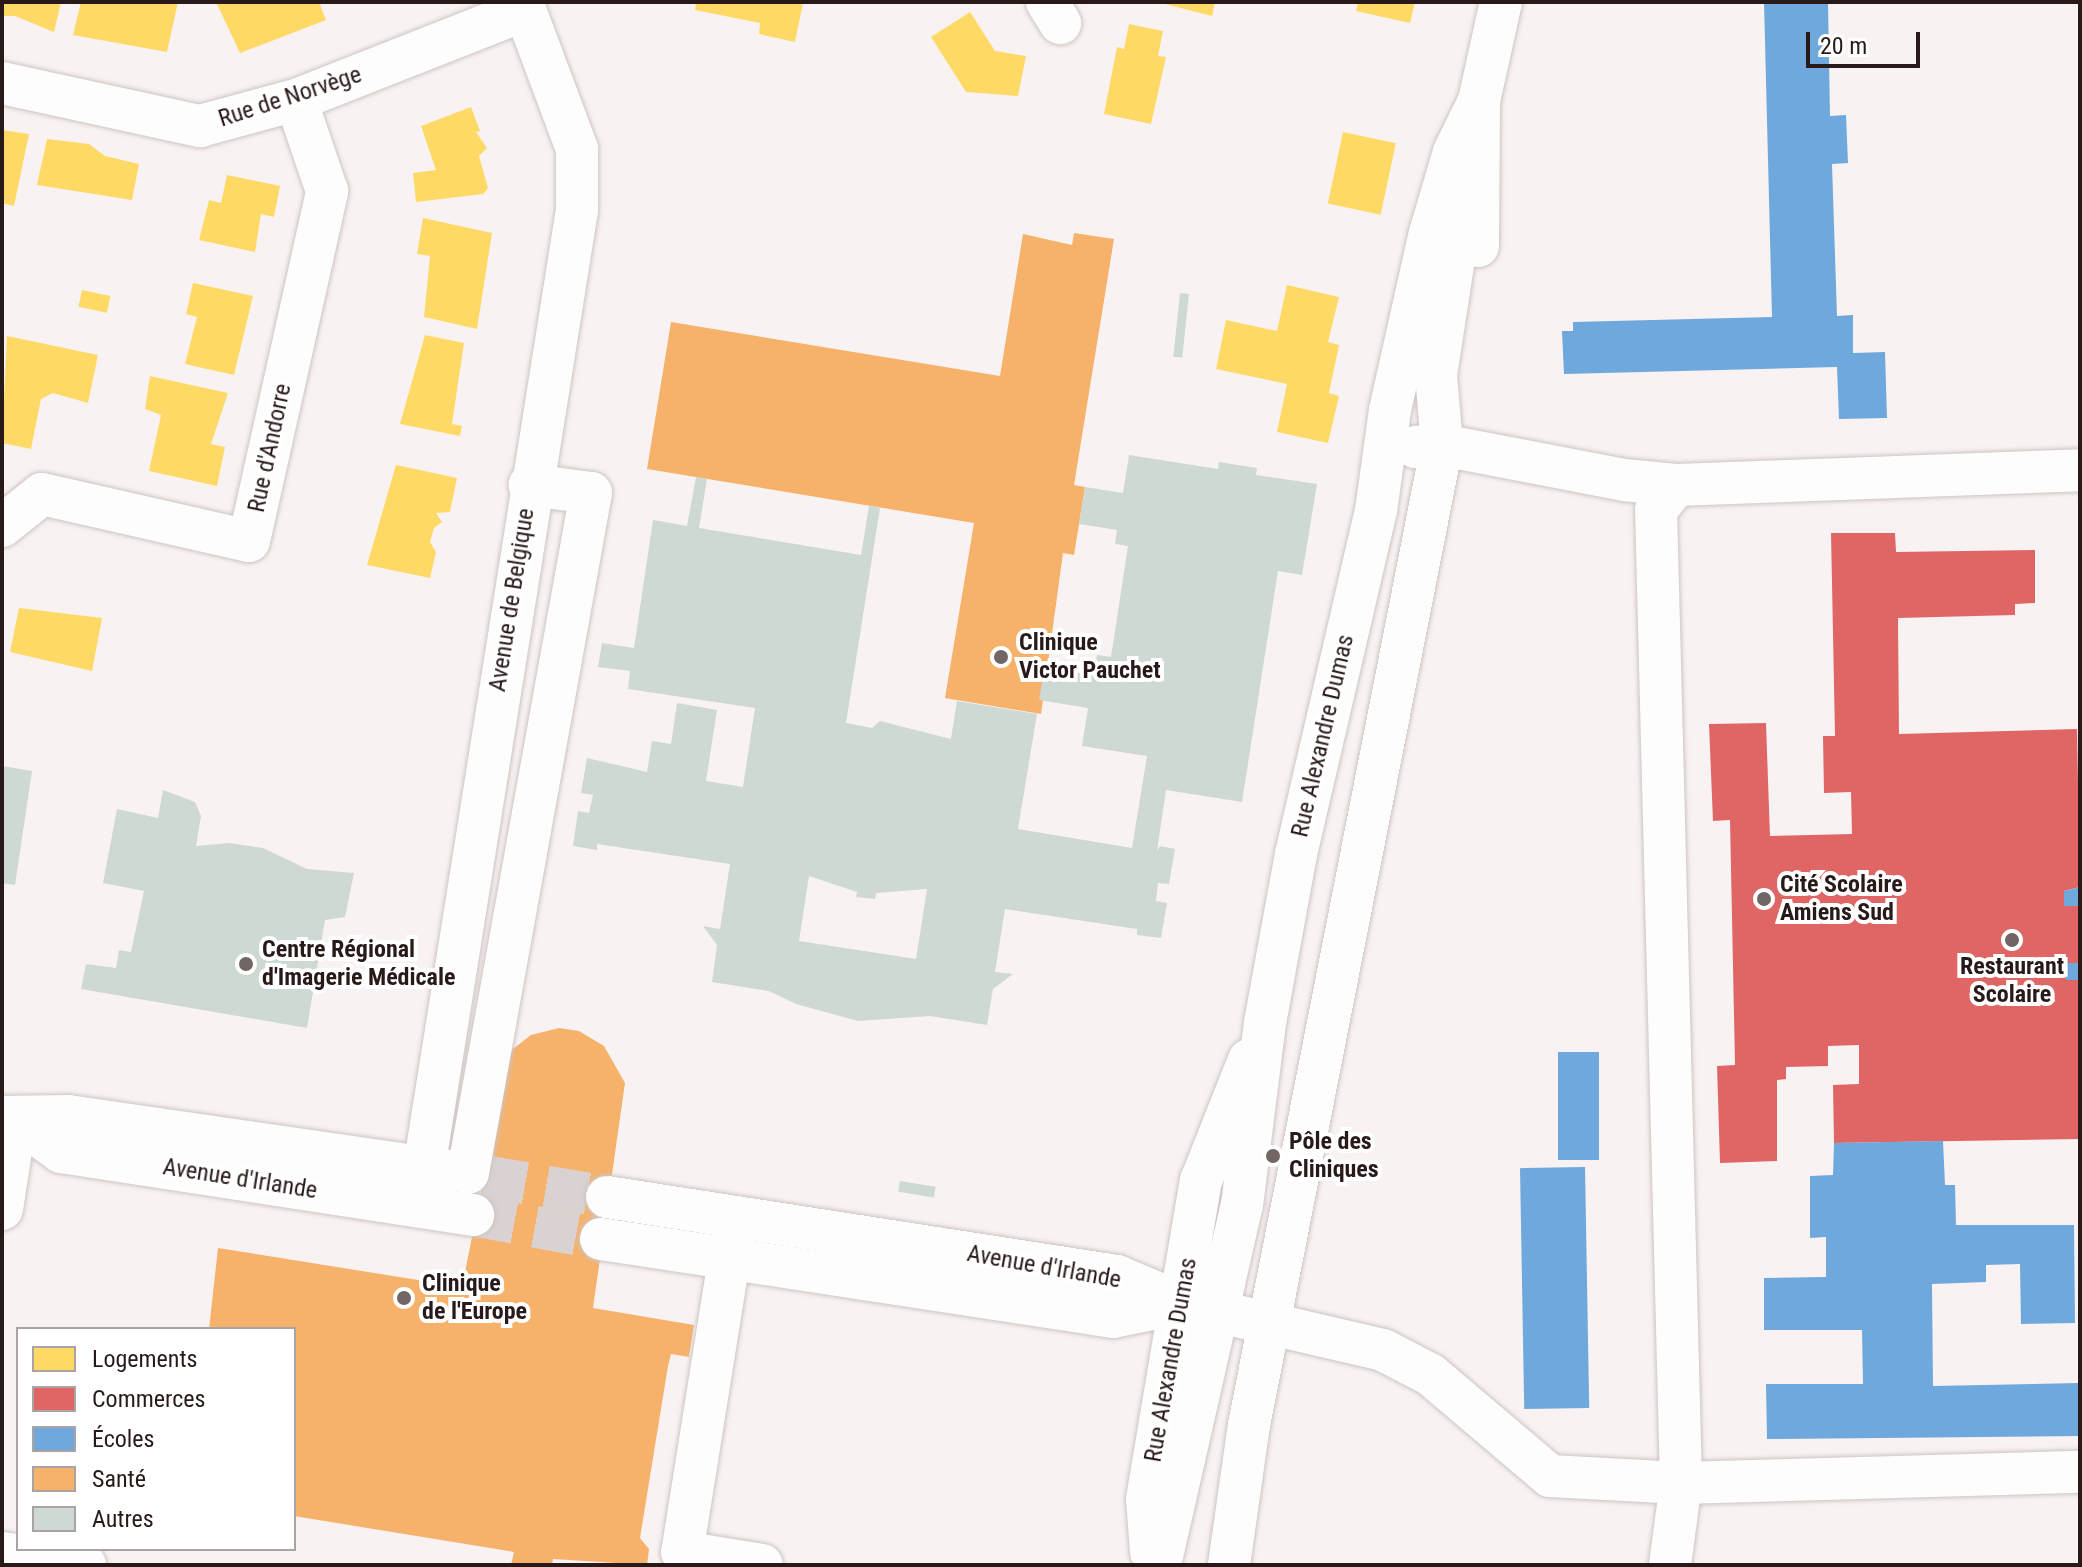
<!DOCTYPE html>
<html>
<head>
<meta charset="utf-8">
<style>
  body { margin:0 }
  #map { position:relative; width:2082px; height:1567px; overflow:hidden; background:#f8f3f2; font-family:"Roboto Condensed",sans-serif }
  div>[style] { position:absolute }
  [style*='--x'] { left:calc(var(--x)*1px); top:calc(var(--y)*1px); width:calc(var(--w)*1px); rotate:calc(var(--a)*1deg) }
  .homes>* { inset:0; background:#ffd966; transform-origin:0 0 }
  .shops>* { inset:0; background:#e06666 }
  .schools>* { inset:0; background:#6fa8dc; transform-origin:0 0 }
  .health>* { inset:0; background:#f6b26b }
  .building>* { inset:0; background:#cdd9d2; transform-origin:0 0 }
  .minor-tunnel>* { height:42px; margin-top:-21px; transform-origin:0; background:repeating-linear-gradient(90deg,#d9d2d1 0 42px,transparent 0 63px) }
  .roads { filter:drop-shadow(0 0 2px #cec4c3) drop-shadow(0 0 2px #cec4c3) }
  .minor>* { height:42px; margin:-21px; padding:0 21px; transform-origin:21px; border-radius:21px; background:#fefdfd }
  .dots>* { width:22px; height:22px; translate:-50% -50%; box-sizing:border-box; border:4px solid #fff; border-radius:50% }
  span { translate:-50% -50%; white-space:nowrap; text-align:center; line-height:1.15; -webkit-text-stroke:8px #fff; paint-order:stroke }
  .street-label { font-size:24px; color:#281a18 }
  .poi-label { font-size:24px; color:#281a18; font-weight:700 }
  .left { translate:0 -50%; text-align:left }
  .frame { position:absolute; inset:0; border:4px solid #281a18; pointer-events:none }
  .legend { position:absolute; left:16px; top:1327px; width:280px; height:224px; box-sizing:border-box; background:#fff; border:2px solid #a9a3a3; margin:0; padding:10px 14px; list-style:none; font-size:24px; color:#281a18 }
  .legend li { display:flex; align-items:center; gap:16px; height:40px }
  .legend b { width:40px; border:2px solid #a9a3a3 }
  .scale { position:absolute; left:1806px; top:32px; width:114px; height:36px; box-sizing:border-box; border:4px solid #281a18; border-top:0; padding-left:10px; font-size:24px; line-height:28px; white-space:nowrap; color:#281a18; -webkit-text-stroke:6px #fff; paint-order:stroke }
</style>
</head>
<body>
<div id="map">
  <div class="homes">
    <i style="clip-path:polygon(2px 2px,61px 2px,54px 32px,15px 16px,2px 16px)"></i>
    <i style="clip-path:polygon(81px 2px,178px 2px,167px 52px,73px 35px)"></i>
    <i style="clip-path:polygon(216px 2px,319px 2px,326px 20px,240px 53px)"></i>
    <i style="clip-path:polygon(696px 2px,800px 2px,803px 3px,795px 42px,759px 34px,760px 23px,695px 10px)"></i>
    <i style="clip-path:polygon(1157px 2px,1215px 2px,1212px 16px)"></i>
    <i style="clip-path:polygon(1358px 2px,1415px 2px,1410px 23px,1356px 11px)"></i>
    <i style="clip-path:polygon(970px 12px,995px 51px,1026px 56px,1018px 96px,966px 92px,931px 37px)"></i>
    <i style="clip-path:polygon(1129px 24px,1163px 31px,1158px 56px,1166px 57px,1151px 124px,1104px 114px,1117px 47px,1124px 49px)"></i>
    <i style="clip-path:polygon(471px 107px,480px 131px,476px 132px,487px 148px,479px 156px,488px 188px,483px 194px,416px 202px,413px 173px,436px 170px,421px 126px)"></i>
    <i style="clip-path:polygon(2px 130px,29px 134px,14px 206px,2px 203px)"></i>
    <i style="left:1343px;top:132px;width:54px;height:73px;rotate:12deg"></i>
    <i style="clip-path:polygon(47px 139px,89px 144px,105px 156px,139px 164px,132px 200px,37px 185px)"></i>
    <i style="clip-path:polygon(227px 175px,280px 186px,274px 217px,261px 214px,255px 252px,199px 240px,209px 200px,221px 203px)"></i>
    <i style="clip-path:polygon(423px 218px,492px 233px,477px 329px,424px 317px,430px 256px,417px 254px)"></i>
    <i style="clip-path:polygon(193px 283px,253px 296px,234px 375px,185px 364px,197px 317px,186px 314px)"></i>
    <i style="clip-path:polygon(1287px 285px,1339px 297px,1328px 342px,1339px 345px,1329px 393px,1339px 396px,1328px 443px,1277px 432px,1287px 384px,1216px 369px,1226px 320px,1277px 331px)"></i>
    <i style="left:82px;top:290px;width:29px;height:17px;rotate:12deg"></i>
    <i style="clip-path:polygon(425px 335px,464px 343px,452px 424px,462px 426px,460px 436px,400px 424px)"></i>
    <i style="clip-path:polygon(7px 336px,98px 355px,88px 403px,53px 393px,41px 399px,31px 449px,2px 443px)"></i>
    <i style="clip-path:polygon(150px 376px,228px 393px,211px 444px,225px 447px,217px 486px,149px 471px,161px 415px,145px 409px)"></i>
    <i style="clip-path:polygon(396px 465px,457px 478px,450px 512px,436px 513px,442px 522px,434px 528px,430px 542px,436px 552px,430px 578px,367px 565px)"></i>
    <i style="clip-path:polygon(19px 608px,102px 618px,92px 671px,10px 652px)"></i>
  </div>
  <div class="shops">
    <i style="clip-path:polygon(1831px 533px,1895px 533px,1896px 552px,2035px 550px,2035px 603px,2015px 604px,2015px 615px,1898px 618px,1899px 734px,2077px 729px,2080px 887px,2064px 891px,2064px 906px,2080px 906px,2080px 963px,2066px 964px,2066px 980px,2080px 980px,2080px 1139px,1834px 1143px,1833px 1085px,1859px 1084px,1859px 1045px,1828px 1046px,1828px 1066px,1786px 1067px,1786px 1079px,1777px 1080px,1777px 1161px,1720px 1163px,1717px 1066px,1735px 1065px,1730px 820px,1713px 821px,1709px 724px,1766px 723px,1770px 836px,1852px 834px,1851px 792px,1824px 793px,1823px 736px,1835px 736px)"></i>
  </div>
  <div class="schools">
    <i style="clip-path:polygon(1764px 2px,1828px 2px,1830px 116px,1846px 115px,1848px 163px,1832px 164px,1837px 316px,1853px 315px,1853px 353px,1885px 352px,1887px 418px,1839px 419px,1837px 367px,1564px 374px,1562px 331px,1573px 331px,1573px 322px,1772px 317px)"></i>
    <i style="clip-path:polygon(2080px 887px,2080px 906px,2064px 906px,2064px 891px)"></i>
    <i style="left:2080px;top:963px;width:17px;height:14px;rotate:90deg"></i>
    <i style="left:1599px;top:1052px;width:108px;height:41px;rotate:90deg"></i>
    <i style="clip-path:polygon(1943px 1141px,1945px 1185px,1955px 1185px,1956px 1225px,2074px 1225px,2075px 1323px,2021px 1324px,2020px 1264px,1986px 1265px,1986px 1282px,1932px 1284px,1933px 1386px,2080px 1383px,2080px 1436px,1767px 1439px,1766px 1384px,1863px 1384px,1862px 1330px,1764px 1330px,1764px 1278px,1826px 1277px,1826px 1237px,1810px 1238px,1810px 1176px,1833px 1175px,1834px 1143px)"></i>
    <i style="left:1585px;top:1167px;width:241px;height:65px;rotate:89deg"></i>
  </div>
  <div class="health">
    <i style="clip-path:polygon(1074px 233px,1114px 239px,1074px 485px,1085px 487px,1074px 555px,1063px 553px,1041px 714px,945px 698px,974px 523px,647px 469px,671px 322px,1000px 376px,1023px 234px,1072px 245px)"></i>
    <i style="clip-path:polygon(559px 1028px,579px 1031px,604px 1046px,625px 1083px,593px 1308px,694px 1325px,689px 1357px,671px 1354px,668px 1366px,640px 1538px,649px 1549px,647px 1565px,553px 1559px,552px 1565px,511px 1565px,514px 1552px,294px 1516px,294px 1329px,209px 1329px,218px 1248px,462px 1287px,509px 1052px,531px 1035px)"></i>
  </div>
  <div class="building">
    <i style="left:1180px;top:293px;width:9px;height:64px;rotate:6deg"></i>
    <i style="clip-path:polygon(evenodd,1129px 455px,1218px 469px,1219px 462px,1257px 468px,1256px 475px,1317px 484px,1302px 575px,1278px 571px,1242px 802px,1166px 790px,1157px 851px,1160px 846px,1175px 849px,1169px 884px,1158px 883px,1156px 901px,1167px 903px,1161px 938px,1137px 935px,1137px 929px,1005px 909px,995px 972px,1013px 974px,993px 989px,987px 1025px,930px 1016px,858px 1021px,796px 1004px,769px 991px,712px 982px,717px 945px,703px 926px,720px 929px,730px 864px,597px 844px,597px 850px,573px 846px,578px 811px,589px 813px,593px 795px,581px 793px,587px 758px,647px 772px,652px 741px,671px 744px,677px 703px,717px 710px,706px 781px,743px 787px,755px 708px,628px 689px,630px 671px,598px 667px,602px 643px,634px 648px,653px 520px,687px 526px,696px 477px,707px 479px,699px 528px,861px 555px,869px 506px,880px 508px,846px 723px,872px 728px,880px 721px,951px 739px,957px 701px,1037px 714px,1018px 829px,1132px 848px,1147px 756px,1082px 746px,1088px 708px,1039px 700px,1045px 664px,1094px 673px,1097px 655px,1111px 657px,1128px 546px,1115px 544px,1117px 530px,1079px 524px,1085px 487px,1123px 493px,1129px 455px,809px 876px,857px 892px,856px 897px,875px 899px,876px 893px,927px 889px,916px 959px,799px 941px,809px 876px)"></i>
    <i style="clip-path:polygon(2px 766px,32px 771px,15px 885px,2px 883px)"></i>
    <i style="clip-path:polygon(163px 790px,195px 802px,201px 816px,196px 846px,229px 843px,263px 848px,307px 869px,354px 873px,345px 917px,325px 920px,307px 1028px,81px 989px,86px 964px,116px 968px,119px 950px,131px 952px,144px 891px,103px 883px,117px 809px,158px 818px)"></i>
    <i style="left:900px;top:1181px;width:36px;height:11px;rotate:9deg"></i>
  </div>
  <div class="minor-tunnel">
    <i style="--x:484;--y:1176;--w:125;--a:9.7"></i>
    <i style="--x:473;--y:1215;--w:130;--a:10.6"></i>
  </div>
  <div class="roads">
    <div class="minor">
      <i style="--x:1047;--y:2;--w:25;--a:58"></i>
      <i style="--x:2;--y:83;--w:203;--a:12.3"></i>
      <i style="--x:200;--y:126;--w:99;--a:-15.2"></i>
      <i style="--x:296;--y:100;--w:246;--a:-21.5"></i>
      <i style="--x:1478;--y:246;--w:145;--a:-89.6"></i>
      <i style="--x:1479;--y:101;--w:101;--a:-77.5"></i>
      <i style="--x:1415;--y:447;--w:27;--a:-4"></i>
      <i style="--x:1442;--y:445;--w:185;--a:10.9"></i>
      <i style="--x:1624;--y:480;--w:52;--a:5.5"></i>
      <i style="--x:1676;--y:485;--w:404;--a:-2.1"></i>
      <i style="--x:2;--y:526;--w:51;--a:-38.7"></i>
      <i style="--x:42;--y:494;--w:212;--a:12.8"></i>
      <i style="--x:249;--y:541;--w:359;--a:-77.4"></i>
      <i style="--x:327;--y:191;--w:96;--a:-108.8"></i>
      <i style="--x:2;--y:1117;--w:66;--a:-0.9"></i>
      <i style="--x:68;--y:1116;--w:387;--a:8.2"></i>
      <i style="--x:16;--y:1119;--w:56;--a:36.3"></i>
      <i style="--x:61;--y:1152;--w:417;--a:8.7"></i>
      <i style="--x:468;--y:1173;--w:691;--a:-79.75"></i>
      <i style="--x:591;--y:493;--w:62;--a:-172.5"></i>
      <i style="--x:607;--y:1197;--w:516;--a:8.81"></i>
      <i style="--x:1117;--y:1276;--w:69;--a:22.9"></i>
      <i style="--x:1181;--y:1303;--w:207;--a:13.1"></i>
      <i style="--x:1383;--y:1350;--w:54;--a:27.5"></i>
      <i style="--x:1431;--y:1375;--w:156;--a:40.3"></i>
      <i style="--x:1550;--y:1476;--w:131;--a:3.1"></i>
      <i style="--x:1681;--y:1483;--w:399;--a:-1.6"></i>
      <i style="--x:418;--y:1206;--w:1009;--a:-80.93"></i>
      <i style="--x:577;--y:210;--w:61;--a:-90"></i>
      <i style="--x:577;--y:149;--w:157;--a:-110.5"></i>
      <i style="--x:2;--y:1209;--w:91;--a:-81.2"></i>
      <i style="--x:733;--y:1235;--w:321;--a:99.1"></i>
      <i style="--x:682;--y:1552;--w:81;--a:9.2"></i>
      <i style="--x:601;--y:1239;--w:518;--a:8.66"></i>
      <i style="--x:1113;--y:1317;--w:69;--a:-11.6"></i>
      <i style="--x:1151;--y:1552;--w:53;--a:-94.3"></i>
      <i style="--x:1147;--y:1499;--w:323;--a:-80.4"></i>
      <i style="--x:1201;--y:1181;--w:130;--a:-68.4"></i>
      <i style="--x:2;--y:1553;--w:84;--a:8.2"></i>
      <i style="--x:1160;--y:1565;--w:369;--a:-77.2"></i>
      <i style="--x:1242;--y:1205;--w:183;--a:-82.8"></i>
      <i style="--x:1265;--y:1023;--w:172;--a:-79.6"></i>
      <i style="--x:1296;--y:854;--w:352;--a:-76.9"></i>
      <i style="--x:1376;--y:511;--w:102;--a:-82.1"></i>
      <i style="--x:1390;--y:410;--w:181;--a:-77.3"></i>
      <i style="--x:1430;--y:233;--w:84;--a:-73.5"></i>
      <i style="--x:1454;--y:152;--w:57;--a:-63.9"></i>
      <i style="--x:1229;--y:1565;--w:141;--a:-81.9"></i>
      <i style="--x:1249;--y:1425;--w:999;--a:-78.86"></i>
      <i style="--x:1442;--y:445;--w:70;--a:-94.9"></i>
      <i style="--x:1436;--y:375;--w:164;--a:-81.2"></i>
      <i style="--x:1670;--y:1565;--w:83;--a:-82.4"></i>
      <i style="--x:1681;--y:1483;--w:973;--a:-91.47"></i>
      <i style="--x:1656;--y:510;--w:32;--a:-51"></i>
    </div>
  </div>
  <div class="dots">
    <i style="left:1001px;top:657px;background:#716664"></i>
    <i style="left:1764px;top:899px;background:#716664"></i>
    <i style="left:2012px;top:940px;background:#716664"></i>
    <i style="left:246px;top:964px;background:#716664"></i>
    <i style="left:1273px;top:1156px;background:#716664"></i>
    <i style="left:404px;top:1298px;background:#716664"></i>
  </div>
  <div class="street-label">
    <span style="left:290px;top:97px;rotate:-18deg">Rue de Norvège</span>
    <span style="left:270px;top:448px;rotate:-78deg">Rue d'Andorre</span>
    <span style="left:512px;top:600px;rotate:-81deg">Avenue de Belgique</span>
    <span style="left:1323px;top:736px;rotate:-77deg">Rue Alexandre Dumas</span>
    <span style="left:240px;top:1179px;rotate:9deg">Avenue d'Irlande</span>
    <span style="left:1044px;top:1267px;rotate:10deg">Avenue d'Irlande</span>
    <span style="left:1171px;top:1360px;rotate:-80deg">Rue Alexandre Dumas</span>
  </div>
  <div class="poi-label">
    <span class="left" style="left:1019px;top:657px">Clinique<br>Victor Pauchet</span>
    <span class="left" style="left:1780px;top:899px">Cité Scolaire<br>Amiens Sud</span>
    <span class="left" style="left:262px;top:964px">Centre Régional<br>d'Imagerie Médicale</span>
    <span style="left:2012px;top:981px">Restaurant<br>Scolaire</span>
    <span class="left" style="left:1289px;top:1156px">Pôle des<br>Cliniques</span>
    <span class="left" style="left:422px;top:1298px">Clinique<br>de l'Europe</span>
  </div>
  <div class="frame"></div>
  <ul class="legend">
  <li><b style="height:22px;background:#ffd966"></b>Logements</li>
  <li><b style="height:22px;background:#e06666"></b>Commerces</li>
  <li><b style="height:22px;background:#6fa8dc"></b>Écoles</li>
  <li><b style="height:22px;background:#f6b26b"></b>Santé</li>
  <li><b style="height:22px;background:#cdd9d2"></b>Autres</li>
  </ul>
  <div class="scale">20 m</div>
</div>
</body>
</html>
